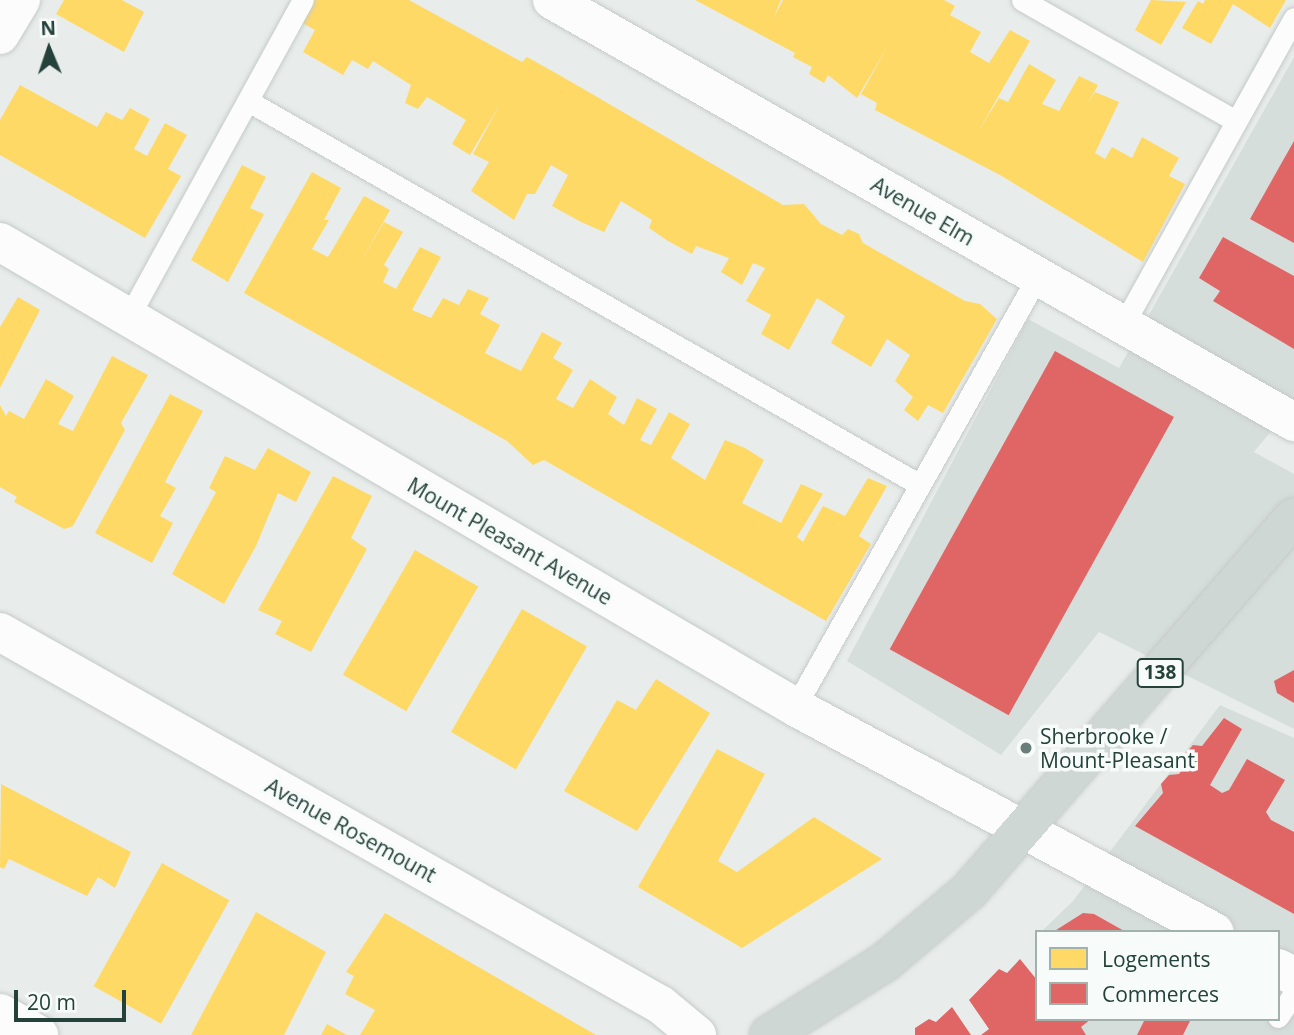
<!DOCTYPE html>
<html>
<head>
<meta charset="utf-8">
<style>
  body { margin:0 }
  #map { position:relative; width:1294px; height:1035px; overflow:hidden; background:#e8edeb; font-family:"Open Sans",sans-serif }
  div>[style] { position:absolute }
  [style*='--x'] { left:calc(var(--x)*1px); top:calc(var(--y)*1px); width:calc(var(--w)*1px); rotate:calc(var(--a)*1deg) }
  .built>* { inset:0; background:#d6dedb }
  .homes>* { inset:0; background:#ffd966; transform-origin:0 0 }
  .shops>* { inset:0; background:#e06666; transform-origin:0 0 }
  .roads { filter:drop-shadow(0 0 2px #c5cac8) drop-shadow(0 0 2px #c5cac8) }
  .lane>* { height:21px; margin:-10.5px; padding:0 10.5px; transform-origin:10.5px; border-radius:10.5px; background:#fcfcfc }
  .street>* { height:38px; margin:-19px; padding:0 19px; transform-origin:19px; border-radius:19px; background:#fcfcfc }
  .primary>* { height:38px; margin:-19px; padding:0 19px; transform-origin:19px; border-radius:19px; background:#cfd7d5 }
  .dots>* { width:19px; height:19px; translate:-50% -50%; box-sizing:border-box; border:4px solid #f7fbf9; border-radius:50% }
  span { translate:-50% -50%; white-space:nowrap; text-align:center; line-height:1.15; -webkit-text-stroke:7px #f7fbf9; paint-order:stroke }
  .shield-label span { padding:2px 5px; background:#f7fbf9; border:2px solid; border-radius:5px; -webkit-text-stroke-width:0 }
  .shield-label { font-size:19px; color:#24423a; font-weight:700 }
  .street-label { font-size:21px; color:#24423a }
  .poi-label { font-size:21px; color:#24423a }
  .left { translate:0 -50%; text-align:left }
  .legend { position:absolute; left:1035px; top:930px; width:245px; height:91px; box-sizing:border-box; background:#f7fbf9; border:2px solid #a3b1ad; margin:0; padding:9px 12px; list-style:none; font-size:21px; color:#24423a }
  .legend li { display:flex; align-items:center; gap:14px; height:35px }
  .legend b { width:35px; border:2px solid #a3b1ad }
  .north { position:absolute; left:14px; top:14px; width:70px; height:70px; -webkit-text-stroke:5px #f7fbf9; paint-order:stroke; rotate:358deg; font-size:19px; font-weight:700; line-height:28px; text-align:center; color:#24423a }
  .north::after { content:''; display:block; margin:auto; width:24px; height:32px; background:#24423a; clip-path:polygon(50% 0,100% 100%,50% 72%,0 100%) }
  .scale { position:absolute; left:14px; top:990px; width:112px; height:32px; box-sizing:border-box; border:4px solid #24423a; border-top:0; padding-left:9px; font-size:21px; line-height:24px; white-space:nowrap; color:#24423a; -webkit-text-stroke:5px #f7fbf9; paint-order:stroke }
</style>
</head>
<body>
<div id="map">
  <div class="built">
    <i style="clip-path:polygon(1294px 57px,1294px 403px,1254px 452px,1294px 474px,1294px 729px,1099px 632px,1001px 755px,847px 661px,1028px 319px,1119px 368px)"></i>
    <i style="clip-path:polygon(1220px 705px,1294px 738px,1294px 1035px,1082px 1035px,1072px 1019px,1278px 1019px,1278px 932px,1041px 932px,1073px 901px)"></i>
  </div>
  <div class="homes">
    <i style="clip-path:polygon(64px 0,122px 0,144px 12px,124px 52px,56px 14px)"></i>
    <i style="clip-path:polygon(309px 0,409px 0,522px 62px,527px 57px,561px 76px,783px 205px,804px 204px,821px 224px,842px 235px,848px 229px,859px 234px,863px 243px,965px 301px,980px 304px,997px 319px,943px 413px,928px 405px,918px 421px,904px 410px,913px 397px,895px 381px,910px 355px,887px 339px,871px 367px,831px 343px,845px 316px,817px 298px,789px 350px,761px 334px,771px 315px,746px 301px,765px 268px,753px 263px,742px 285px,721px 272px,729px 258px,696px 246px,692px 254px,668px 241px,649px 228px,652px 220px,621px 201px,604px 232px,581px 222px,552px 206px,568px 175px,551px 165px,535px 194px,527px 194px,514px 220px,471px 191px,489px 162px,473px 154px,500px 104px,470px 155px,452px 144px,466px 120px,427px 97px,418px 109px,405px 103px,411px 85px,373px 61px,368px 69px,352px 60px,343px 75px,303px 52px,315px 30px,297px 20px)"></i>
    <i style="clip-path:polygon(695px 0,781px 0,773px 19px,783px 0,944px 0,955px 6px,950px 15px,981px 32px,970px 52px,989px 63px,1010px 30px,1030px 41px,979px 130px,999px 98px,1008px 102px,1029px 64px,1056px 80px,1042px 104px,1059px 111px,1079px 76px,1098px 85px,1088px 103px,1095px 92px,1119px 102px,1095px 153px,1105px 159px,1112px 147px,1132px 158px,1142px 137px,1179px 158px,1169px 176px,1185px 184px,1143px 262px,1000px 175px,875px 110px,877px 103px,861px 94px,888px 46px,857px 98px,828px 75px,824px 83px,809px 74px,812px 67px,793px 57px,795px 53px)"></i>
    <i style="clip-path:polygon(1151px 0,1186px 2px,1161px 45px,1135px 30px)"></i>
    <i style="clip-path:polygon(1205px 0,1286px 0,1270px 28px,1233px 4px,1211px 44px,1182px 28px,1198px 1px,1203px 4px)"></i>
    <i style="clip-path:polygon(20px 85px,97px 127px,106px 112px,122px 120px,130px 108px,150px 119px,134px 149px,147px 156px,165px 123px,187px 135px,168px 169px,181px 176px,145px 238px,0 155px,0 120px)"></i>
    <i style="clip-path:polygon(242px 165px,266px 177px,250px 208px,264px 214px,228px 282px,191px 260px)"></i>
    <i style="clip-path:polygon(312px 172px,341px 188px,324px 220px,329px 220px,312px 249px,328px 257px,364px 196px,390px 210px,359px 265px,384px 222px,403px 232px,384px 265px,389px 269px,383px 282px,396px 289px,420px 247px,441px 257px,412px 310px,431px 318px,443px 298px,459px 305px,468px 289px,489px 298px,480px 314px,500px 325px,485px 353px,521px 371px,542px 332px,562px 343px,553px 358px,573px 370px,556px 399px,573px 408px,590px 379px,617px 397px,608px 414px,624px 425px,637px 398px,657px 409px,640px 440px,651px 445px,669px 412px,690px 424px,671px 458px,705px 480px,725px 440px,745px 448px,764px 460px,742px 503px,781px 523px,801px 484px,823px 494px,797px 537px,803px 542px,823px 506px,845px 516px,868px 478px,887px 486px,859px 536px,871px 544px,826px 621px,544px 460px,533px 465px,507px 441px,244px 293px)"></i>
    <i style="clip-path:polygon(18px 297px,40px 310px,0 388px,0 327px)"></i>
    <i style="clip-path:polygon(112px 356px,148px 375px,121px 423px,125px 430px,73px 526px,64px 529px,14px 502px,17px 497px,0 487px,0 405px,6px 416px,9px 411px,24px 419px,46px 379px,74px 396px,58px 424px,73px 431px)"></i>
    <i style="clip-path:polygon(170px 394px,203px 411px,165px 482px,176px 488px,160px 516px,173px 523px,152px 563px,95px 533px)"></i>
    <i style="clip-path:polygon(268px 448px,311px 472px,296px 502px,278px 493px,256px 546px,224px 604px,172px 574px,216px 492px,209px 488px,225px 456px,255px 470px)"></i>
    <i style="clip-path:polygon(333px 476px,372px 496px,351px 538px,367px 549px,311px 652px,275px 634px,282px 621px,258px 610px)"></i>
    <i style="left:415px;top:550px;width:73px;height:144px;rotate:30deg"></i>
    <i style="left:522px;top:609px;width:75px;height:142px;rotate:30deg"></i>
    <i style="clip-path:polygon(656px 679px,710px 713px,637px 831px,564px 791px,617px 700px,636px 710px)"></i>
    <i style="clip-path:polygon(717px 749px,765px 774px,718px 861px,737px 872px,814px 817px,882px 859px,742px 948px,638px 887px)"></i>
    <i style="clip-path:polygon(1px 784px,131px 852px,115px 888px,98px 877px,87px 896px,9px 859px,4px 869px,0 867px)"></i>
    <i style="left:162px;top:863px;width:77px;height:141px;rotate:29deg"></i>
    <i style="clip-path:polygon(256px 912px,326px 952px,284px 1035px,191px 1035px)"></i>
    <i style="clip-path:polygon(385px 913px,596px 1035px,360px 1035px,375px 1010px,345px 994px,354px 976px,346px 972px)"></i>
    <i style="clip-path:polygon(327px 1024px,347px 1035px,321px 1035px)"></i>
  </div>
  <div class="shops">
    <i style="clip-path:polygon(1294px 141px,1294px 243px,1250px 219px)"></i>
    <i style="clip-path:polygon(1223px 237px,1294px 276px,1294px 349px,1213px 301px,1220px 291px,1199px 278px)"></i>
    <i style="left:1055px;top:351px;width:136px;height:341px;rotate:29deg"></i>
    <i style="clip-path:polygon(1294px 670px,1294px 703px,1277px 693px,1274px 681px)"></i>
    <i style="clip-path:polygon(1224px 718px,1242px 729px,1210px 785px,1222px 793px,1229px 790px,1247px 759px,1285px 780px,1266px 812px,1271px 820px,1294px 832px,1294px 914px,1135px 826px,1163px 793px,1161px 784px,1169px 775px,1179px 774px,1187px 763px,1186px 753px,1193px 745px,1202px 746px)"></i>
    <i style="clip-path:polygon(1083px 913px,1094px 914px,1126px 932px,1053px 932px)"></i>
    <i style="clip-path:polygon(1020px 959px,1037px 980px,1037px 1019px,1091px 1019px,1081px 1027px,1086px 1035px,981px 1035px,989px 1029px,969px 1000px,999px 969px,1007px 973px)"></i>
    <i style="clip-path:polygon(952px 1007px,971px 1035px,915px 1035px,915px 1028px,929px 1019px,936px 1022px)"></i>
    <i style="clip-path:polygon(1145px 1019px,1191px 1019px,1183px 1035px,1137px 1035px)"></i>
  </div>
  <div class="roads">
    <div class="lane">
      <i style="--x:1022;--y:0;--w:246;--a:29.5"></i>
      <i style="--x:248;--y:101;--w:774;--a:29.74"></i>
      <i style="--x:128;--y:318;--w:363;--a:-61.2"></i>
      <i style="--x:1123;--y:325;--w:351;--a:-60.9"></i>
      <i style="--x:795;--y:707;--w:495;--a:-60.6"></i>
      <i style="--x:1278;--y:1017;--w:29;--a:-56"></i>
    </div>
    <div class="street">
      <i style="--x:552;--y:0;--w:854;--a:29.63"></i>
      <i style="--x:0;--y:35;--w:41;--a:-59"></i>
      <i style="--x:0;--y:242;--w:921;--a:30.32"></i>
      <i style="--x:795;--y:707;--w:476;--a:28.2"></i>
      <i style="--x:0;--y:632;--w:759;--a:29.44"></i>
      <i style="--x:661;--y:1005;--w:47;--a:39.8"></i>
      <i style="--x:1278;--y:968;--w:18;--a:27"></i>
      <i style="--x:0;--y:1013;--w:45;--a:29.4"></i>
    </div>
    <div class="primary">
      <i style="--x:769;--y:1035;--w:137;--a:-32.2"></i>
      <i style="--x:885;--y:962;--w:110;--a:-40.2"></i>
      <i style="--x:969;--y:891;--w:495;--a:-49"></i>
    </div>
  </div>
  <div class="dots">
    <i style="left:1026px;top:748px;background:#697e78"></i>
  </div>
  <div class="shield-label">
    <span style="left:1160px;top:673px">138</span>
  </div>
  <div class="street-label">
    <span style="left:923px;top:211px;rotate:30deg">Avenue Elm</span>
    <span style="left:510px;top:541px;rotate:30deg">Mount Pleasant Avenue</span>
    <span style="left:351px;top:830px;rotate:29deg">Avenue Rosemount</span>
  </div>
  <div class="poi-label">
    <span class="left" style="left:1040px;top:748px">Sherbrooke /<br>Mount-Pleasant</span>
  </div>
  <ul class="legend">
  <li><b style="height:19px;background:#ffd966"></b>Logements</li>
  <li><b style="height:19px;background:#e06666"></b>Commerces</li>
  </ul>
  <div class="north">N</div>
  <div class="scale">20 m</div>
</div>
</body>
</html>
